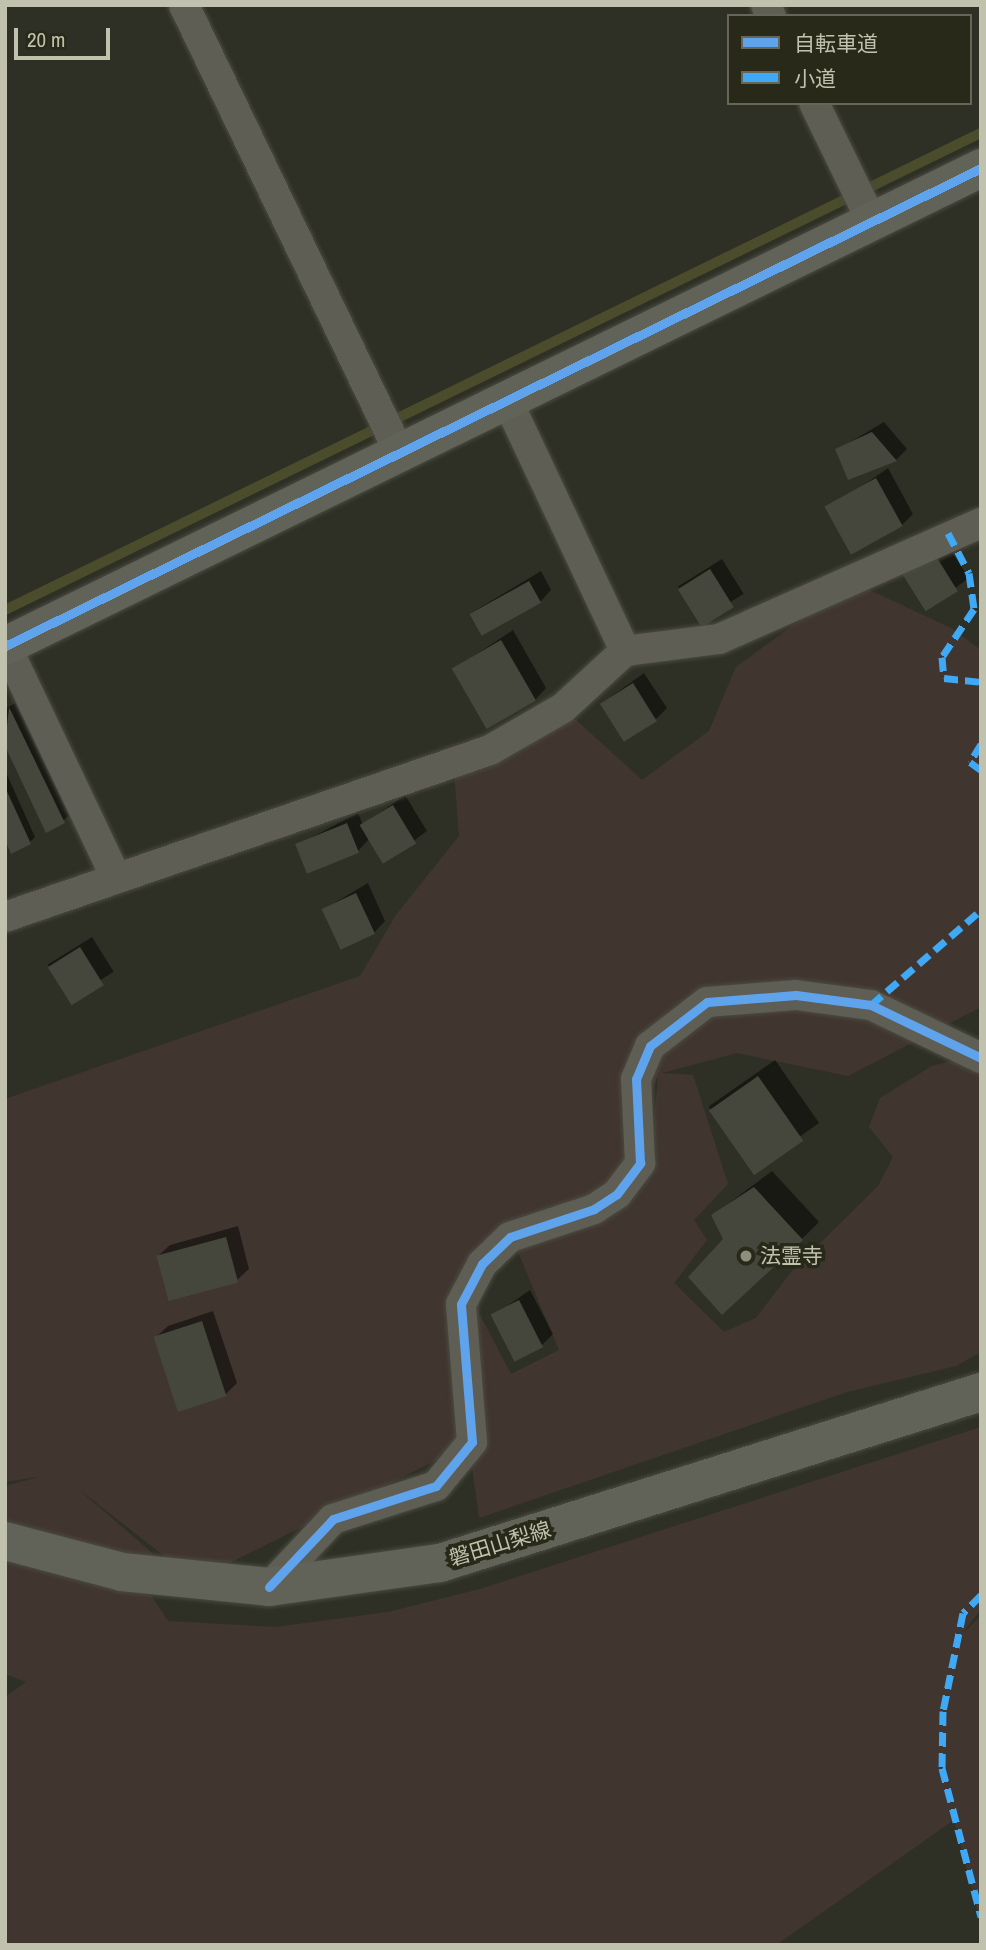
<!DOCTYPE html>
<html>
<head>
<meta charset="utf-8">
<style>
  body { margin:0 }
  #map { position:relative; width:986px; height:1950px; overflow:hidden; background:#2f3025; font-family:"Archivo Narrow","Noto Sans JP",sans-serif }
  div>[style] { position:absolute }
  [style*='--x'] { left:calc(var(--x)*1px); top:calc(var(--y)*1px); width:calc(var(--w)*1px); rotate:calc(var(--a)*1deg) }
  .green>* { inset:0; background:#41362f }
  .shadow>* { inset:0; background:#0007; transform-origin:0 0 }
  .stream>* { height:10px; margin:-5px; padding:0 5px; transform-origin:5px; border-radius:5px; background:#4a4c2c }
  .building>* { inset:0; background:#45463c; transform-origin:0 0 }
  .roads { filter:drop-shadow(0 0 2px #4a4b42) drop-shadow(0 0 2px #4a4b42) }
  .street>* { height:30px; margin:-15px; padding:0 15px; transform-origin:15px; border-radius:15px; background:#5e5e55 }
  .secondary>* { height:38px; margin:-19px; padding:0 19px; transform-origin:19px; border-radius:19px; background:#626358 }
  .quiet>* { height:7px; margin-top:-3.5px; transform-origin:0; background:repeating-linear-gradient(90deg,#3fa9f5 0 14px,transparent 0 21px) }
  .cycleway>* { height:9px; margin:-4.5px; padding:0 4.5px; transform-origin:4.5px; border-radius:4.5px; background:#60a3ed }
  .dots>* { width:19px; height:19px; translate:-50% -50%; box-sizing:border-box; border:4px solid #282919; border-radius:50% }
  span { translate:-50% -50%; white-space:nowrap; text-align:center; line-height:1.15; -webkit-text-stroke:7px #282919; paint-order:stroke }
  .poi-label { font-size:21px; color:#c0c2ae }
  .left { translate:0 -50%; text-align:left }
  .street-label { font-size:21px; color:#c0c2ae }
  .frame { position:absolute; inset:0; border:7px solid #c0c2ae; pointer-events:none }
  .legend { position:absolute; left:727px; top:14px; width:245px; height:91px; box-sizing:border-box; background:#282919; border:2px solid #656655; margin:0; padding:9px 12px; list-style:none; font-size:21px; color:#c0c2ae }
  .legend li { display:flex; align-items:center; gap:14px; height:35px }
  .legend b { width:35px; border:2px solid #656655 }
  .scale { position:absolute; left:14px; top:28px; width:96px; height:32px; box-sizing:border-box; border:4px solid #c0c2ae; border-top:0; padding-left:9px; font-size:21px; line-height:24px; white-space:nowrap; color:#c0c2ae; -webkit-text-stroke:5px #282919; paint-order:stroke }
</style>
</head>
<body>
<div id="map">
  <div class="green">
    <i style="clip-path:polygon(evenodd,852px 582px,951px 628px,981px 650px,981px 1007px,848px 1076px,737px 1053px,662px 1073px,693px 1075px,728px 1184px,694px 1220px,707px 1240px,674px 1283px,724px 1332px,756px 1318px,791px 1272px,878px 1186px,893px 1157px,869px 1127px,880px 1098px,932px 1066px,976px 1055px,981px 1059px,981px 1352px,956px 1366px,847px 1392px,479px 1518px,469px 1444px,195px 1580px,76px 1487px,181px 1578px,137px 1574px,168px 1621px,276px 1627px,388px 1612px,480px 1589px,981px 1427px,981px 1609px,963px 1633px,981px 1616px,981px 1925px,954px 1820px,776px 1945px,5px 1945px,5px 1697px,26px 1682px,5px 1674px,5px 1486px,43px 1476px,5px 1482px,5px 1099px,360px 976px,396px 915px,459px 836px,454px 773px,563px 708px,642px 780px,709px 731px,736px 667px,852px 582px,658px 1078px,650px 1156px,618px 1191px,657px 1078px,658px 1078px,852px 582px,516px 1247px,559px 1350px,511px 1374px,479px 1313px,482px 1264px,516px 1247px)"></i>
  </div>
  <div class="shadow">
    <i style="clip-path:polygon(884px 422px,907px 449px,896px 460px,837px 450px)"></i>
    <i style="clip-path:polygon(888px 468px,913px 514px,902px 525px,828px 510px)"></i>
    <i style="clip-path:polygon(946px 543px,969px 578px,926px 609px,915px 563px)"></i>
    <i style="left:722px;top:559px;width:41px;height:52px;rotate:58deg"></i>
    <i style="clip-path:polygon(541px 571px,551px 590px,540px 602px,471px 613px)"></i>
    <i style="clip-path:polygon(513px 630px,546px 688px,535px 700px,454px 669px)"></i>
    <i style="clip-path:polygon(644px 673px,667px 708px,656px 719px,602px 703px)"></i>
    <i style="clip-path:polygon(15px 703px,69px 816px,47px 831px,5px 741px,5px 709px)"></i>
    <i style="clip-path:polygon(5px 770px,35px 837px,30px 842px,5px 836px)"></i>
    <i style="clip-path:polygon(405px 795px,427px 831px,385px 862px,370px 838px,358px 851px,297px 845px,358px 813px,363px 825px)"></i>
    <i style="clip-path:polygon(368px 883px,385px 921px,374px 933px,324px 909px)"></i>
    <i style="left:92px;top:937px;width:41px;height:52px;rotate:58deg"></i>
    <i style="left:775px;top:1060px;width:77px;height:81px;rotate:55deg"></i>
    <i style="clip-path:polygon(772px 1171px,819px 1222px,802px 1239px,725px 1239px,713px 1215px)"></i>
    <i style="clip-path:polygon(238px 1226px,249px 1269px,237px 1280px,158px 1256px,170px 1245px)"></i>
    <i style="clip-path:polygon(530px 1290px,553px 1334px,542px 1345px,494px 1315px)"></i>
    <i style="clip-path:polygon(213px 1311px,237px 1383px,226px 1394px,156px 1337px,168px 1326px)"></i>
  </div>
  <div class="stream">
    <i style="--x:5;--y:610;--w:1086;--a:-26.05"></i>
  </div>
  <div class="building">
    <i style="clip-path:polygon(872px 432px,897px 461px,848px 480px,835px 449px)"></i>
    <i style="left:876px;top:478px;width:55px;height:59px;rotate:61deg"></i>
    <i style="left:934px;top:553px;width:45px;height:38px;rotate:58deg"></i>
    <i style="left:710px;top:569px;width:45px;height:38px;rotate:58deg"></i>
    <i style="left:529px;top:581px;width:25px;height:68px;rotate:61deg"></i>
    <i style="left:501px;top:640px;width:70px;height:57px;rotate:60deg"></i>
    <i style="left:633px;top:683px;width:45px;height:39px;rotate:58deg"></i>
    <i style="clip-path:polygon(9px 707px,65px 823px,46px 833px,5px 746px)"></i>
    <i style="clip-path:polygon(5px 787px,31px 844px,11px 854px,5px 840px)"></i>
    <i style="left:393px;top:805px;width:45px;height:39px;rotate:59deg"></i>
    <i style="left:347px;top:823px;width:32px;height:56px;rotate:68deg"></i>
    <i style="left:356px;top:893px;width:45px;height:38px;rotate:65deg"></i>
    <i style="left:80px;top:947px;width:45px;height:38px;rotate:58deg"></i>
    <i style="left:758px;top:1076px;width:79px;height:60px;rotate:55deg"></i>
    <i style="clip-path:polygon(754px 1187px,803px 1240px,722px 1315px,688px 1277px,723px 1239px,711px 1215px)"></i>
    <i style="left:226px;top:1237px;width:47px;height:72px;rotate:75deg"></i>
    <i style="left:519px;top:1300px;width:53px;height:32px;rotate:63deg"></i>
    <i style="left:202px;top:1321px;width:79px;height:51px;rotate:72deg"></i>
  </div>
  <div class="roads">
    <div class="street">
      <i style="--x:184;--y:5;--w:496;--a:64.3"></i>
      <i style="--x:766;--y:5;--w:12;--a:66"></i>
      <i style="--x:814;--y:103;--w:132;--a:64"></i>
      <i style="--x:507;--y:400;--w:277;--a:64.8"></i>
      <i style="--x:6;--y:646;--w:257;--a:64.6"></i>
      <i style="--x:5;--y:917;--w:513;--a:-19"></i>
      <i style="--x:490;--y:750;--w:84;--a:-29.9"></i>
      <i style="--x:563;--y:708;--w:84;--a:-42.6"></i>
      <i style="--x:625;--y:651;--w:95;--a:-7.3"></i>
      <i style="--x:719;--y:639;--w:287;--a:-23.9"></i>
      <i style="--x:269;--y:1587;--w:93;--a:-46.7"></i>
      <i style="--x:333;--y:1519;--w:108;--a:-17.8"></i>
      <i style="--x:436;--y:1486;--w:57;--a:-50.7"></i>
      <i style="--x:472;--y:1442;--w:138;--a:-94.6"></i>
      <i style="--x:461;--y:1304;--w:45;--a:-62.3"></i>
      <i style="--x:482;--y:1264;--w:39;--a:-44"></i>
      <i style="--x:510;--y:1237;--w:89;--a:-18.4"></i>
      <i style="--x:594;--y:1209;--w:27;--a:-33"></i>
      <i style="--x:617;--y:1194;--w:39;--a:-53"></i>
      <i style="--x:640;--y:1163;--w:84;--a:-92.7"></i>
      <i style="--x:636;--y:1079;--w:36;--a:-67"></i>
      <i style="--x:650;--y:1046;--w:72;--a:-37.7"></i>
      <i style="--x:707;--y:1002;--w:89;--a:-4.5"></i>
      <i style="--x:796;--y:995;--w:76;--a:7.6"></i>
      <i style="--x:871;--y:1005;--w:122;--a:25.7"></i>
    </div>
    <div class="secondary">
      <i style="--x:5;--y:646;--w:1087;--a:-26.09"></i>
      <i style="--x:5;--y:1541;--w:121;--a:14.8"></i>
      <i style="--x:122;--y:1572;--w:148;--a:5.8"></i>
      <i style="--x:269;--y:1587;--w:173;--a:-8"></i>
      <i style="--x:440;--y:1563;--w:567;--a:-17.54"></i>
    </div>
  </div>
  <div class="quiet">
    <i style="--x:948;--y:533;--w:45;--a:62.3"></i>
    <i style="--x:969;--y:573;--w:36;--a:82"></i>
    <i style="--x:974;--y:609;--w:58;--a:123.7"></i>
    <i style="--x:942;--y:657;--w:21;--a:85"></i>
    <i style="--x:944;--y:678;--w:37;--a:6"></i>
    <i style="--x:981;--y:744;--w:21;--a:121"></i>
    <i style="--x:970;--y:762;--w:14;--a:36"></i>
    <i style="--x:871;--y:1005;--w:145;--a:-40.8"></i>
    <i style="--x:981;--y:1595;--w:25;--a:135"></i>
    <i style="--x:963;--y:1613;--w:100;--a:101.5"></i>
    <i style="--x:943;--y:1711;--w:57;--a:91"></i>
    <i style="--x:942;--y:1768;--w:154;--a:75.3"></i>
  </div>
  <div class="cycleway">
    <i style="--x:5;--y:646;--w:1087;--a:-26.09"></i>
    <i style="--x:269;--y:1587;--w:93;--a:-46.7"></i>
    <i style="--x:333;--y:1519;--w:108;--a:-17.8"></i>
    <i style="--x:436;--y:1486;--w:57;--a:-50.7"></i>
    <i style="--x:472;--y:1442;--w:138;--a:-94.6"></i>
    <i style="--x:461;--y:1304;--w:45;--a:-62.3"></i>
    <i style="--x:482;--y:1264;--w:39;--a:-44"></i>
    <i style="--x:510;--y:1237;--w:89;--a:-18.4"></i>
    <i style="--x:594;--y:1209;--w:27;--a:-33"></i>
    <i style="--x:617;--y:1194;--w:39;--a:-53"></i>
    <i style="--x:640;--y:1163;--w:84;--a:-92.7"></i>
    <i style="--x:636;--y:1079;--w:36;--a:-67"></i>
    <i style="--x:650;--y:1046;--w:72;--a:-37.7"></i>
    <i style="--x:707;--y:1002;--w:89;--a:-4.5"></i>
    <i style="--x:796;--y:995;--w:76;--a:7.6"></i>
    <i style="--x:871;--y:1005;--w:122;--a:25.7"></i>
  </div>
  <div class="dots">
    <i style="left:746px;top:1256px;background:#8d8f7e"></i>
  </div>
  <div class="poi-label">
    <span class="left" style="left:760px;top:1256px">法霊寺</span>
  </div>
  <div class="street-label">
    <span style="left:500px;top:1544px;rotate:-17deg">磐田山梨線</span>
  </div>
  <div class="frame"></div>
  <ul class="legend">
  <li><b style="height:9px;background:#60a3ed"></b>自転車道</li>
  <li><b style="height:9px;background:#3fa9f5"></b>小道</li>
  </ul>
  <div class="scale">20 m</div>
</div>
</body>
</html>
